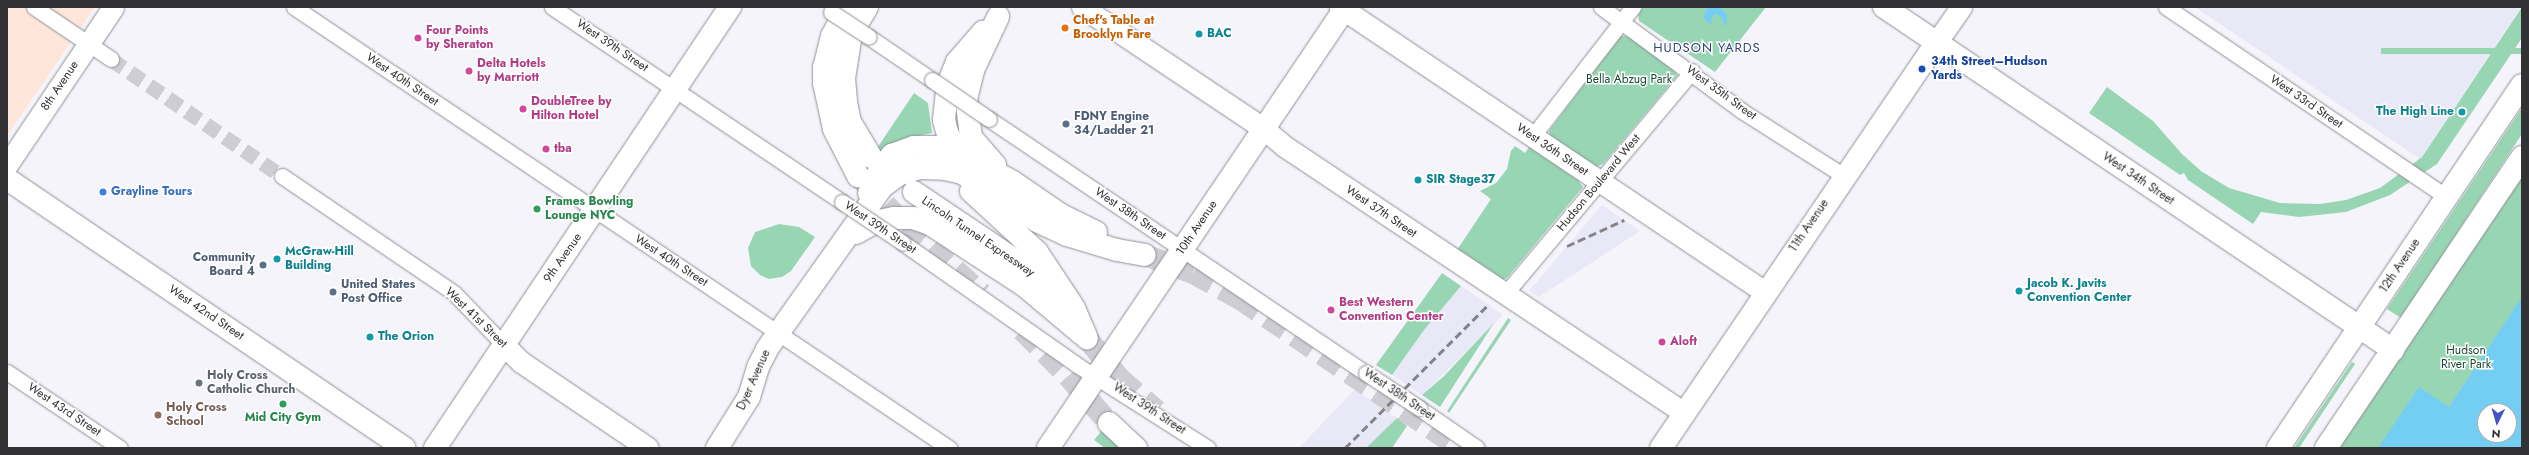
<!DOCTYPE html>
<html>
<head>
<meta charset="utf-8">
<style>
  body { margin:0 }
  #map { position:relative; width:2529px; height:455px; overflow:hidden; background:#f5f4fb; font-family:Jost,sans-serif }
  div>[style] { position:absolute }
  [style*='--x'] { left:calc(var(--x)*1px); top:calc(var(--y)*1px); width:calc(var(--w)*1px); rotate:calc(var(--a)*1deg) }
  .commercial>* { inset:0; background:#fee6db }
  .built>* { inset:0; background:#e8e8f6 }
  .green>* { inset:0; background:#98d5b3; transform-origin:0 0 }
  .water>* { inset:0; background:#74cef4 }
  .minor-tunnel>* { height:15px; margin-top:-7.5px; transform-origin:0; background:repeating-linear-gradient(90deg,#cecdd3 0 15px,transparent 0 23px) }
  .motorway-tunnel>* { height:22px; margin-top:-11px; transform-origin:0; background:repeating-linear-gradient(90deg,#cecdd3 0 22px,transparent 0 33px) }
  .roads { filter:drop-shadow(0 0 1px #909096) drop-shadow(0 0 1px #909096) }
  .minor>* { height:15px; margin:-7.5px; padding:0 7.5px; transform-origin:7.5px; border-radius:7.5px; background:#fff }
  .secondary>* { height:21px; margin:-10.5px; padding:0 10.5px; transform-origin:10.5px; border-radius:10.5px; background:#fff }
  .primary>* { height:22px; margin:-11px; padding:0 11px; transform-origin:11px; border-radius:11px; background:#fff }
  .trunk>* { height:22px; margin:-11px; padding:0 11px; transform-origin:11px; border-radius:11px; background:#fff }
  .motorway>* { height:22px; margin:-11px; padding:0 11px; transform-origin:11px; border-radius:11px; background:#fff }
  .rail>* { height:3px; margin-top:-1.5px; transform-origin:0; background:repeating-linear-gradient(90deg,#848387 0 8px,transparent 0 12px) }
  .bridges { filter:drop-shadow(0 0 1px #909096) drop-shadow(0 0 1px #909096) }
  .minor-bridge>* { height:15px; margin:-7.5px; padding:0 7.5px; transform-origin:7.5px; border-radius:7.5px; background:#fff }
  .dots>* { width:11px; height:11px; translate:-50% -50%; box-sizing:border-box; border:2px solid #fff; border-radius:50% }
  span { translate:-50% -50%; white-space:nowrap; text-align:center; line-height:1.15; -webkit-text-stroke:3px #fff; paint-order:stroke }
  .food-label { font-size:12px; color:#c56008; font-weight:700 }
  .left { translate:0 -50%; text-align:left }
  .hotel-label { font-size:12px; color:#b23c85; font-weight:700 }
  .culture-label { font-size:12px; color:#0d838f; font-weight:700 }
  .right { translate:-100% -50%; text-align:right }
  .street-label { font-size:12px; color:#323234 }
  .transit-label { font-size:12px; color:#164399; font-weight:700 }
  .park-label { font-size:12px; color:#1a4731 }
  .service-label { font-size:12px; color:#4e5e75; font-weight:700 }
  .shop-label { font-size:12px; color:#366cbe; font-weight:700 }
  .leisure-label { font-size:12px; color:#27864d; font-weight:700 }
  .worship-label { font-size:12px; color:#5b616d; font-weight:700 }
  .education-label { font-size:12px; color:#785e54; font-weight:700 }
  .neighbourhood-label { font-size:13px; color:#34407b; letter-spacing:1px }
  .frame { position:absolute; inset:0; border:8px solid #323234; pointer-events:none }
  .north { position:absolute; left:2477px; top:403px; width:40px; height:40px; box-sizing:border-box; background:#fff; border:1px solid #adadae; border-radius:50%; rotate:185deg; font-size:11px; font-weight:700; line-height:16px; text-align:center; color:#323234 }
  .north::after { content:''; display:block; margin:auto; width:14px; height:18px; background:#4454c8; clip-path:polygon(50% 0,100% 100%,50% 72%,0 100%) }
</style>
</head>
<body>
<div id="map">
  <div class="commercial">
    <i style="clip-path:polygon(7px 7px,95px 7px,7px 136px)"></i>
  </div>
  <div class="built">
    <i style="clip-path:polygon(2195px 7px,2521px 7px,2420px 159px)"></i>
    <i style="clip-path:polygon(1602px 205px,1640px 231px,1539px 297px,1529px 291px)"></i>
    <i style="clip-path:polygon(1461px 286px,1503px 315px,1422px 395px,1392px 375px,1424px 330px)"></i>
    <i style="clip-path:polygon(1355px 389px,1397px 418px,1366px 448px,1299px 448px)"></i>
  </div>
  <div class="green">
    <i style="clip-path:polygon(1643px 7px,1766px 7px,1715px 72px,1639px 21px,1638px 15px)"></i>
    <i style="clip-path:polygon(2522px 7px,2522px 38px,2437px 164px,2390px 195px,2346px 212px,2299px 217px,2261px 212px,2253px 224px,2188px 180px,2184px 173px,2180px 175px,2089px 113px,2107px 87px,2153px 121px,2182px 154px,2201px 171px,2229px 188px,2280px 203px,2320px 204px,2346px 200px,2380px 188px,2422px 157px)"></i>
    <i style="clip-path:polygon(1620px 36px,1627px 36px,1674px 68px,1677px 76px,1603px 164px,1596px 167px,1550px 136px,1549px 131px)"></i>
    <i style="left:2522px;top:48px;width:6px;height:141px;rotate:90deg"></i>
    <i style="clip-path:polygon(914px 93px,928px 103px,932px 133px,917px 136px,873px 162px,854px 189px,853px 184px)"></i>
    <i style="clip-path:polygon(2522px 108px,2522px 134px,2401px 318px,2387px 309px)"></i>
    <i style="clip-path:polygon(1515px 146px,1525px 153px,1529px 147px,1578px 180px,1583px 187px,1507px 278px,1502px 280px,1457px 250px,1491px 199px,1480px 191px,1496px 183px,1507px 169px,1511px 151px)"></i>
    <i style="clip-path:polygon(evenodd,2522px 176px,2522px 448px,2339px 448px,2522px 176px,2485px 411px,2509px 411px,2509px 435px,2485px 435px,2485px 411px)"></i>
    <i style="clip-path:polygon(779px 224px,799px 227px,815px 237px,791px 271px,782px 277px,769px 279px,760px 275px,751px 266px,748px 248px,755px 232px)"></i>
    <i style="clip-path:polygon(1442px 273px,1461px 286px,1424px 330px,1392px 375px,1376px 365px)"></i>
    <i style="clip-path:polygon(1508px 318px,1511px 320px,1449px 413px,1447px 411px)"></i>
    <i style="clip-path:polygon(1494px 323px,1440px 407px,1422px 395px,1444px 376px)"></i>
    <i style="clip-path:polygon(2352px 362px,2355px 364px,2299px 448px,2294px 448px)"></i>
    <i style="clip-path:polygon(1397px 418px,1407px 426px,1392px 448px,1366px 448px)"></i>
    <i style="clip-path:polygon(1104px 428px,1125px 448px,1105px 448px,1094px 440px)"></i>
  </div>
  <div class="water">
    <i style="clip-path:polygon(1720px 7px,1727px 15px,1726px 29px,1723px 20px,1717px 14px,1711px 16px,1712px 25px,1703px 18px,1707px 8px)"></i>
    <i style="clip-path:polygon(evenodd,2522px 297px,2522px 448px,2378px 448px,2419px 387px,2449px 407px,2522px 297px,2485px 411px,2509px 411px,2509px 435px,2485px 435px,2485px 411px)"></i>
  </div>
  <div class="minor-tunnel">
    <i style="--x:111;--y:59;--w:207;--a:34.4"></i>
  </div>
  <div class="motorway-tunnel">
    <i style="--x:863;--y:181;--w:62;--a:46.3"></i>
    <i style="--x:906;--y:226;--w:102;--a:41.8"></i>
    <i style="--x:1145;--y:255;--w:51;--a:20.6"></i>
    <i style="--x:1193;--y:273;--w:54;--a:29"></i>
    <i style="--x:1240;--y:299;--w:266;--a:34.1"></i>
    <i style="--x:1022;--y:330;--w:65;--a:45"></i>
    <i style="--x:1068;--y:376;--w:62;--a:48.9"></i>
    <i style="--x:1087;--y:338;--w:51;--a:51.3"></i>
    <i style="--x:1119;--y:378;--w:50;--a:41"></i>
  </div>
  <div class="roads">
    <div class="minor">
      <i style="--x:34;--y:7;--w:93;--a:34"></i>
      <i style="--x:294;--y:7;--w:790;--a:33.95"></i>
      <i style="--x:552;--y:7;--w:349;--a:33.9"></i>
      <i style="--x:1601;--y:7;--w:175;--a:36.4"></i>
      <i style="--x:1742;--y:111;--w:121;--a:32.5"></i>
      <i style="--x:2166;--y:7;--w:339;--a:34.1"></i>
      <i style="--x:869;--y:37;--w:76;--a:34.3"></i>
      <i style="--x:989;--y:119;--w:455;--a:34"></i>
      <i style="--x:1532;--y:137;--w:165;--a:-52.2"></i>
      <i style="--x:282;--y:176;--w:208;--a:34.2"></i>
      <i style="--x:454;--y:293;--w:72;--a:46.1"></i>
      <i style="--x:903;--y:243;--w:213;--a:35"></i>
      <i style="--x:1077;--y:365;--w:155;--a:32.4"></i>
      <i style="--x:1505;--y:294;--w:291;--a:-50"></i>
      <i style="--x:7;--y:372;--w:136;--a:33.9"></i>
      <i style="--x:1419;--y:408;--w:70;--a:34.6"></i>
    </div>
    <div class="secondary">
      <i style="--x:1082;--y:7;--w:219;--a:33.8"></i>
      <i style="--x:1264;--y:129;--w:26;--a:40"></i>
      <i style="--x:1284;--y:146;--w:481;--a:33.7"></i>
      <i style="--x:1340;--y:7;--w:512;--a:33.85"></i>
      <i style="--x:1936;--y:43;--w:44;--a:-55.2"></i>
      <i style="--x:7;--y:165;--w:190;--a:-56.1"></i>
      <i style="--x:504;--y:345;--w:24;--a:45"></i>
      <i style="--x:521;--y:362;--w:153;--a:34.1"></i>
    </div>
    <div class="primary">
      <i style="--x:1884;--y:7;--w:614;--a:33.97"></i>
      <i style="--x:7;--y:179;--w:480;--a:34.1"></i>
      <i style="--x:435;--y:448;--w:531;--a:-56.22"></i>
      <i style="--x:717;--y:448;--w:60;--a:-57.9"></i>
      <i style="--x:749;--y:397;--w:31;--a:-73"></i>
      <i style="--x:758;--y:367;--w:20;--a:-63"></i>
      <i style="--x:767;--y:349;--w:21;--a:-55"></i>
      <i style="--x:1048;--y:448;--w:532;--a:-55.95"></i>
      <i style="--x:1661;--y:448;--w:490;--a:-55.8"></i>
    </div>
    <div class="trunk">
      <i style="--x:2278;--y:448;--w:437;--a:-56.1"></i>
      <i style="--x:2326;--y:448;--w:351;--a:-56"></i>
    </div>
    <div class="motorway">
      <i style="--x:847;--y:7;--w:33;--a:117"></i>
      <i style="--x:832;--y:36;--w:32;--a:104"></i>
      <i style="--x:824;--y:67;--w:16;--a:90"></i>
      <i style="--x:824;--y:83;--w:47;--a:77.7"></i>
      <i style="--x:834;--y:129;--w:53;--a:62.9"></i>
      <i style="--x:867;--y:7;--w:31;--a:121"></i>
      <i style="--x:851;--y:34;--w:45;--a:99"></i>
      <i style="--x:844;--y:78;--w:24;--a:85"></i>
      <i style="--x:846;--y:102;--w:20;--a:79"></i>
      <i style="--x:850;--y:122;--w:41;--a:59"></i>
      <i style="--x:958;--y:152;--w:20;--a:-120"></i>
      <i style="--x:948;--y:135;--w:16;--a:-105"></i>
      <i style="--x:944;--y:120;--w:36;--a:-84"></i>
      <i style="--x:948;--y:84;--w:24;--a:-68"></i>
      <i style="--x:957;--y:62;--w:40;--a:-49"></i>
      <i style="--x:995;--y:165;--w:37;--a:-131"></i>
      <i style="--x:971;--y:137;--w:38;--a:-97"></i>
      <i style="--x:966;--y:99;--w:30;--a:-76"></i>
      <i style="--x:973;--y:70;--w:59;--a:-64.7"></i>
      <i style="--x:971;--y:191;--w:90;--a:42.7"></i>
      <i style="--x:1037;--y:252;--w:67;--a:56.5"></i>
      <i style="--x:1074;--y:308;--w:33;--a:67"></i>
      <i style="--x:914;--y:192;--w:138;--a:34"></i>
      <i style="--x:1028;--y:269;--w:34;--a:45"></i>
      <i style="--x:869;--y:193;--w:16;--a:-68"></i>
      <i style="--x:875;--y:178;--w:29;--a:-54"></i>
      <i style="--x:892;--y:155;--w:23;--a:-20"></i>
      <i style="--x:914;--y:147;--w:27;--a:0"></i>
      <i style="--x:941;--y:147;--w:18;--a:16"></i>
      <i style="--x:958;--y:152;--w:63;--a:28.6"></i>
      <i style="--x:1013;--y:182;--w:58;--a:34.5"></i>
      <i style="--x:1061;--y:215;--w:39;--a:26"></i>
      <i style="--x:856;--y:233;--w:25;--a:-29"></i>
      <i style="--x:878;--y:221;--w:16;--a:-11"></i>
      <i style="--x:894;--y:218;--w:19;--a:0"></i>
      <i style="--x:913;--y:218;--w:18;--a:19"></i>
      <i style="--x:930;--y:224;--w:113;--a:33.1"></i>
      <i style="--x:1025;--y:286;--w:75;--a:40.1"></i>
      <i style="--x:779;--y:332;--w:178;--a:-54.6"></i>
      <i style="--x:882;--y:187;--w:20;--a:-37"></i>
      <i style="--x:898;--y:175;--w:23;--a:-18"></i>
      <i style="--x:920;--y:168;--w:25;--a:2"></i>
      <i style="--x:945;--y:169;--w:17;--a:13"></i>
      <i style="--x:962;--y:173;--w:89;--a:32.6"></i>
      <i style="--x:1037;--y:221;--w:33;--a:25"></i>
      <i style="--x:1067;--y:235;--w:52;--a:16.7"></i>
      <i style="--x:1117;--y:250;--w:28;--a:10"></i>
      <i style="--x:1109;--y:423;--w:37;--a:43"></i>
    </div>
  </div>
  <div class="rail">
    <i style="--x:1567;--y:246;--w:63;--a:-24.5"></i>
    <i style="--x:1345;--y:448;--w:202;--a:-45"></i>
  </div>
  <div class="bridges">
    <div class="minor-bridge">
      <i style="--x:831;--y:12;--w:45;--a:33.3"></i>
      <i style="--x:932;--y:80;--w:69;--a:34.4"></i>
      <i style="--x:842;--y:202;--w:73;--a:33.9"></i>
      <i style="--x:1366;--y:373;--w:64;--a:33.4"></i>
    </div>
  </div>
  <div class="dots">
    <i style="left:1065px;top:28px;background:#e8710a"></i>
    <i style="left:1199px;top:34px;background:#0f9aa8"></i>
    <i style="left:418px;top:38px;background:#d1479c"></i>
    <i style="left:1922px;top:69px;background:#1a4fb4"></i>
    <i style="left:469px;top:71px;background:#d1479c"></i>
    <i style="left:523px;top:109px;background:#d1479c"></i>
    <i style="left:2462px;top:112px;background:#0f9aa8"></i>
    <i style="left:1066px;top:124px;background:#5c6f8a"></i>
    <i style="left:546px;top:149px;background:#d1479c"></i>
    <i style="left:1418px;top:180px;background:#0f9aa8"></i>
    <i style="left:103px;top:192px;background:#3f7fe0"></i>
    <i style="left:537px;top:209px;background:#2e9e5b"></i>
    <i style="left:277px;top:259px;background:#0f9aa8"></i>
    <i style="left:263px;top:265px;background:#5c6f8a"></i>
    <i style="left:2019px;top:291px;background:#0f9aa8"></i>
    <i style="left:333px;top:292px;background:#5c6f8a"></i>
    <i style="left:1331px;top:310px;background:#d1479c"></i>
    <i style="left:370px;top:337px;background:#0f9aa8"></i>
    <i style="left:1662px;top:342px;background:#d1479c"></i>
    <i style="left:199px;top:383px;background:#6b7280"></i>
    <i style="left:283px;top:404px;background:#2e9e5b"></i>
    <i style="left:158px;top:415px;background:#8d6e63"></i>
  </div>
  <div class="food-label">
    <span class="left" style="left:1073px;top:28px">Chef's Table at<br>Brooklyn Fare</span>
  </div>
  <div class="hotel-label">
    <span class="left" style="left:426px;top:38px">Four Points<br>by Sheraton</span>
    <span class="left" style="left:477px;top:71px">Delta Hotels<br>by Marriott</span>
    <span class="left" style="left:531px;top:109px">DoubleTree by<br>Hilton Hotel</span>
    <span class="left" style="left:554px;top:149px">tba</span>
    <span class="left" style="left:1339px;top:310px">Best Western<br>Convention Center</span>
    <span class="left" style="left:1670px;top:342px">Aloft</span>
  </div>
  <div class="culture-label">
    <span class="left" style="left:1207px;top:34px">BAC</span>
    <span class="right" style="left:2454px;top:112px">The High Line</span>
    <span class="left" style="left:1426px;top:180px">SIR Stage37</span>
    <span class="left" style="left:285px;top:259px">McGraw-Hill<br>Building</span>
    <span class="left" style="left:2027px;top:291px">Jacob K. Javits<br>Convention Center</span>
    <span class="left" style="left:378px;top:337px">The Orion</span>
  </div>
  <div class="street-label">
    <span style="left:612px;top:46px;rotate:34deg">West 39th Street</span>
    <span style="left:402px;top:80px;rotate:34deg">West 40th Street</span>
    <span style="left:60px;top:86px;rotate:-56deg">8th Avenue</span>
    <span style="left:1721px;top:93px;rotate:36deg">West 35th Street</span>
    <span style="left:2306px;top:102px;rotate:34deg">West 33rd Street</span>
    <span style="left:1552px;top:150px;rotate:34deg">West 36th Street</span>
    <span style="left:2138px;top:179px;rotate:34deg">West 34th Street</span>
    <span style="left:1599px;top:183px;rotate:-50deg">Hudson Boulevard West</span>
    <span style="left:1381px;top:212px;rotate:34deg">West 37th Street</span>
    <span style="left:1130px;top:214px;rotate:34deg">West 38th Street</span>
    <span style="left:1809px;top:226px;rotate:-56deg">11th Avenue</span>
    <span style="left:880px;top:228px;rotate:34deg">West 39th Street</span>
    <span style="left:1197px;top:228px;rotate:-56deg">10th Avenue</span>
    <span style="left:978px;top:237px;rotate:34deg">Lincoln Tunnel Expressway</span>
    <span style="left:563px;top:258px;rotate:-55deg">9th Avenue</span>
    <span style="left:671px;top:261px;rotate:33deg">West 40th Street</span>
    <span style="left:2400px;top:266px;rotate:-56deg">12th Avenue</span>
    <span style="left:206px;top:313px;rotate:34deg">West 42nd Street</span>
    <span style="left:476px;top:318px;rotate:44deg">West 41st Street</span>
    <span style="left:754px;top:380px;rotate:-66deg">Dyer Avenue</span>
    <span style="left:1399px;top:395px;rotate:34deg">West 38th Street</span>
    <span style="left:1149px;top:409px;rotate:33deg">West 39th Street</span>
    <span style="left:64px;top:410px;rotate:34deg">West 43rd Street</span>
  </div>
  <div class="transit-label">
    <span class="left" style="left:1931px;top:69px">34th Street–Hudson<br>Yards</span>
  </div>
  <div class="park-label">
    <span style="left:1629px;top:80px">Bella Abzug Park</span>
    <span style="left:2466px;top:358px">Hudson<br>River Park</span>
  </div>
  <div class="service-label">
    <span class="left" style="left:1074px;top:124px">FDNY Engine<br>34/Ladder 21</span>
    <span class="right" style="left:255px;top:265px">Community<br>Board 4</span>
    <span class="left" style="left:341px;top:292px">United States<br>Post Office</span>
  </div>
  <div class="shop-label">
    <span class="left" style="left:111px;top:192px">Grayline Tours</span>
  </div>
  <div class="leisure-label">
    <span class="left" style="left:545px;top:209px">Frames Bowling<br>Lounge NYC</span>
    <span style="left:283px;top:418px">Mid City Gym</span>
  </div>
  <div class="worship-label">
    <span class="left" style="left:207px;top:383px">Holy Cross<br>Catholic Church</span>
  </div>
  <div class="education-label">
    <span class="left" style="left:166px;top:415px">Holy Cross<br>School</span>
  </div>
  <div class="neighbourhood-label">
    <span style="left:1707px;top:48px">HUDSON YARDS</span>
  </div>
  <div class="frame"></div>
  <div class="north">N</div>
</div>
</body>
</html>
